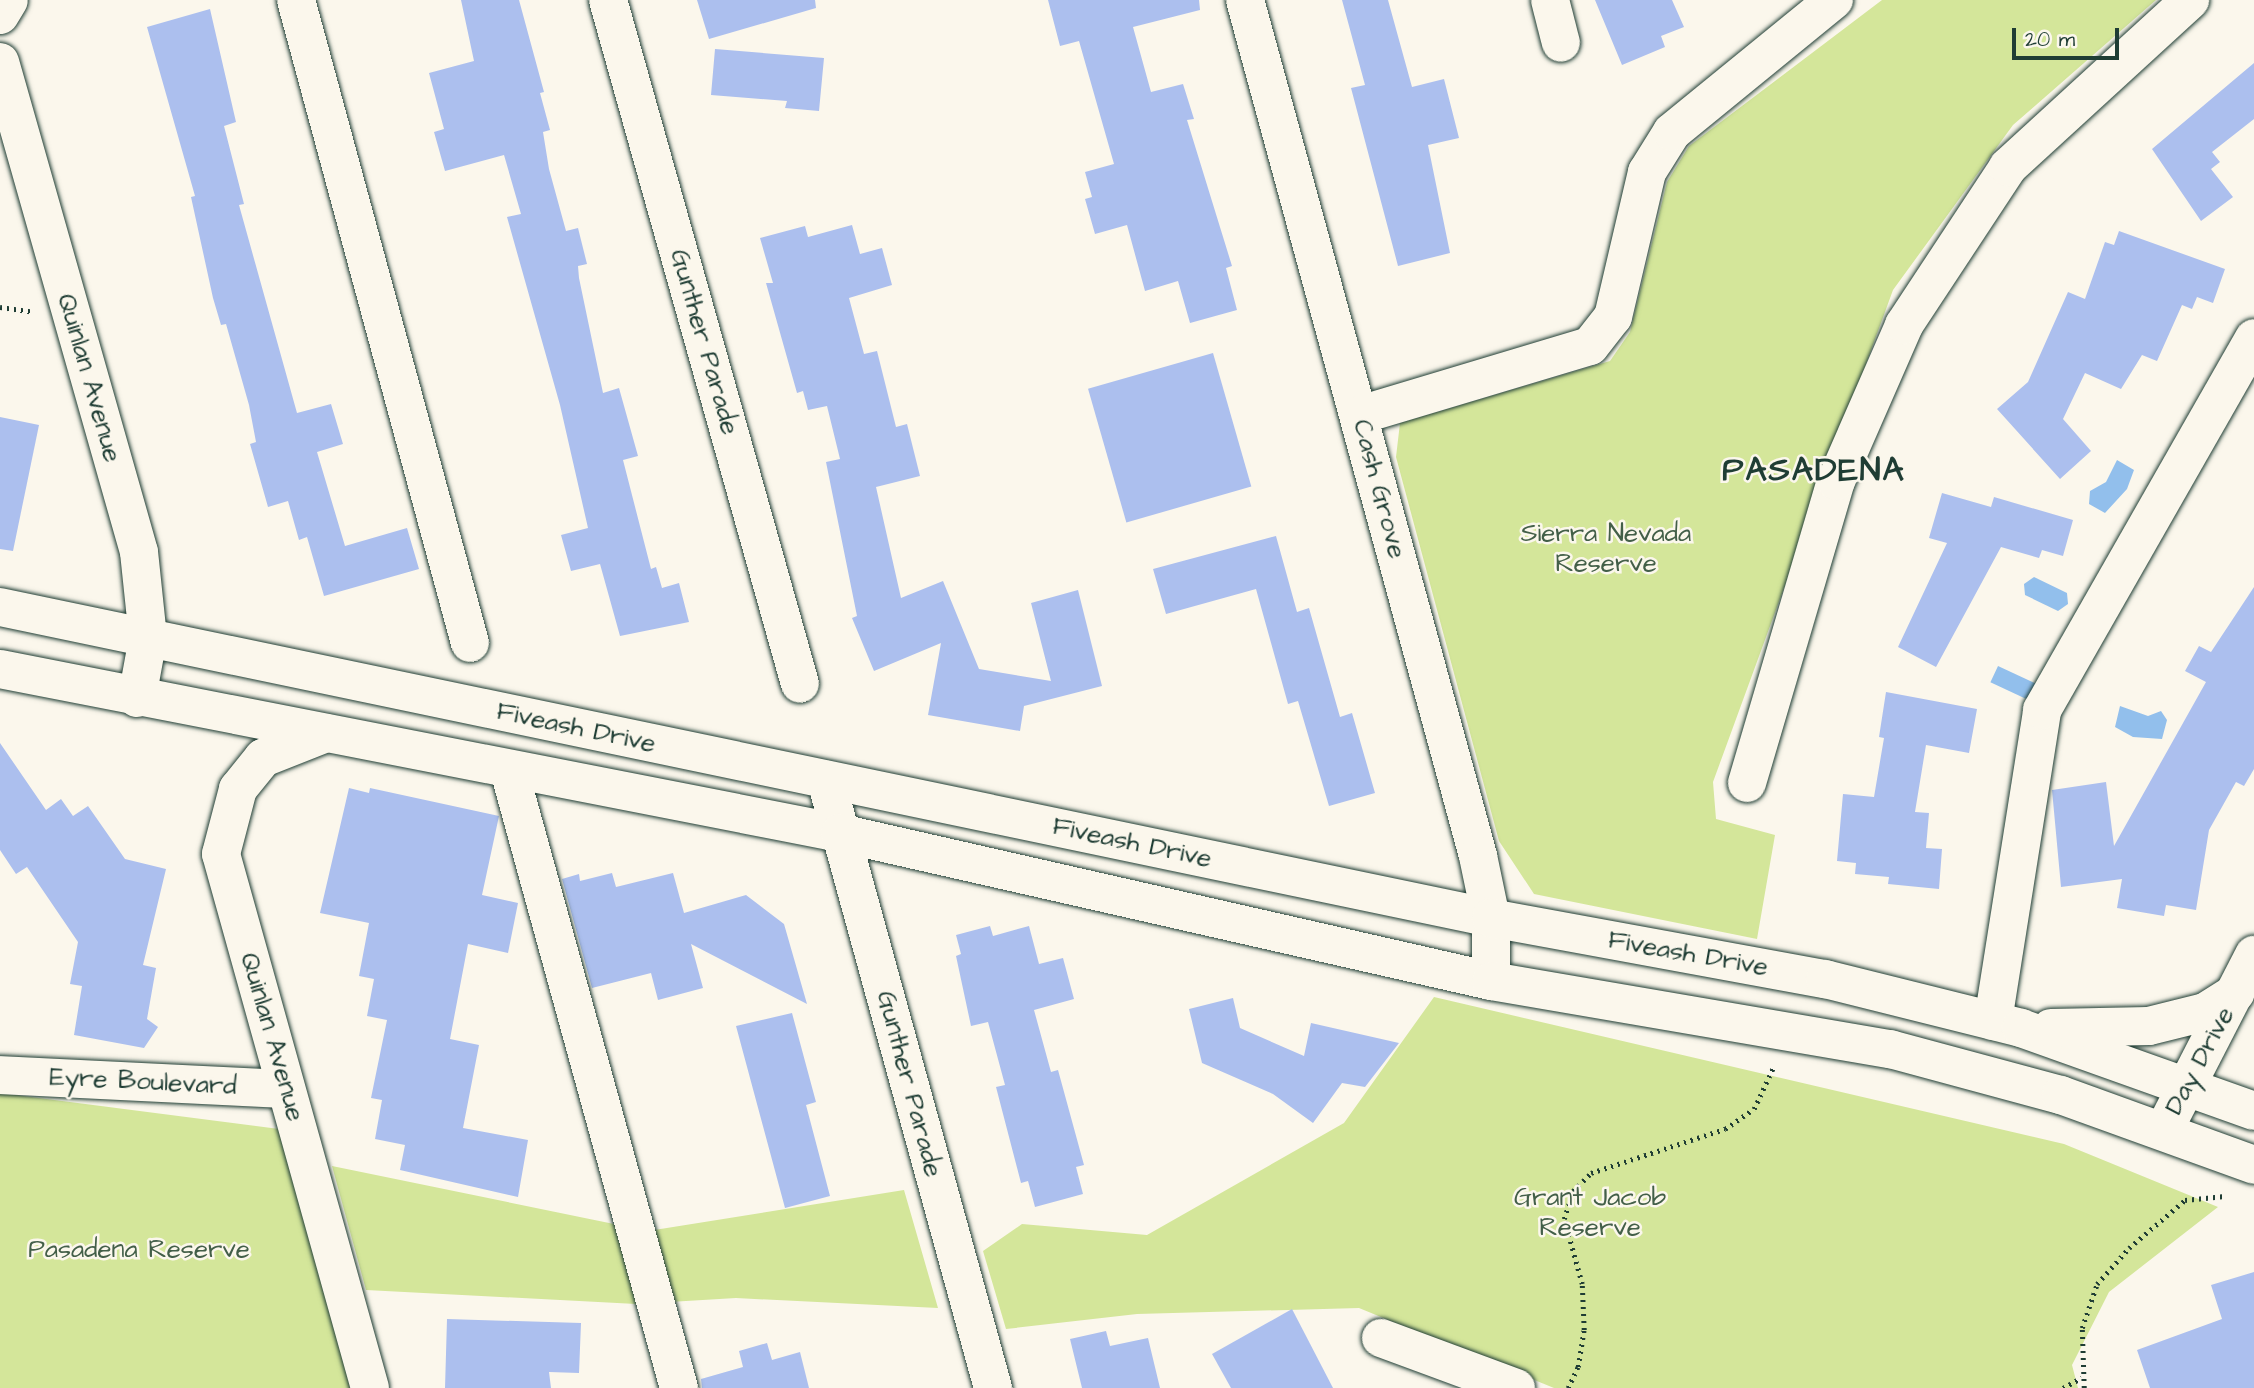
<!DOCTYPE html>
<html>
<head>
<meta charset="utf-8">
<style>
  body { margin:0 }
  #map { position:relative; width:2254px; height:1388px; overflow:hidden; background:#fbf7ec; font-family:"Architects Daughter",sans-serif }
  div>[style] { position:absolute }
  [style*='--x'] { left:calc(var(--x)*1px); top:calc(var(--y)*1px); width:calc(var(--w)*1px); rotate:calc(var(--a)*1deg) }
  .green>* { inset:0; background:#d4e69a }
  .water>* { inset:0; background:#92bfec; transform-origin:0 0 }
  .building>* { inset:0; background:#acbfee; transform-origin:0 0 }
  .path>* { height:4.5px; margin-top:-2.25px; transform-origin:0; background:repeating-linear-gradient(90deg,#1f3d34 0 2px,transparent 0 7px) }
  .roads { filter:drop-shadow(0 0 2px #1f3d34) drop-shadow(0 0 2px #1f3d34) }
  .minor>* { height:38px; margin:-19px; padding:0 19px; transform-origin:19px; border-radius:19px; background:#fbf7ec }
  .major>* { height:38px; margin:-19px; padding:0 19px; transform-origin:19px; border-radius:19px; background:#fbf7ec }
  span { translate:-50% -50%; white-space:nowrap; text-align:center; line-height:1.15; -webkit-text-stroke:5px #fbf7ec; paint-order:stroke }
  .street-label { font-size:26px; color:#1f3d34 }
  .park-label { font-size:26px; color:#435f48 }
  .district-label { font-size:33px; color:#1f3d34; font-weight:700; letter-spacing:2px }
  .scale { position:absolute; left:2012px; top:28px; width:107px; height:32px; box-sizing:border-box; border:4px solid #1f3d34; border-top:0; padding-left:9px; font-size:21px; line-height:24px; white-space:nowrap; color:#1f3d34; -webkit-text-stroke:5px #fbf7ec; paint-order:stroke }
</style>
</head>
<body>
<div id="map">
  <div class="green">
    <i style="clip-path:polygon(1882px 0,2156px 0,2013px 125px,1893px 290px,1713px 782px,1716px 819px,1775px 835px,1757px 939px,1534px 894px,1499px 841px,1396px 457px,1400px 423px,1610px 361px,1630px 332px,1667px 182px,1689px 146px)"></i>
    <i style="clip-path:polygon(1434px 997px,2064px 1144px,2218px 1207px,2109px 1292px,2072px 1365px,2078px 1388px,1554px 1388px,1359px 1308px,1137px 1314px,1006px 1329px,983px 1251px,1022px 1224px,1147px 1235px,1344px 1123px)"></i>
    <i style="clip-path:polygon(0 1093px,279px 1129px,353px 1388px,0 1388px)"></i>
    <i style="clip-path:polygon(332px 1166px,648px 1231px,904px 1190px,938px 1308px,736px 1298px,636px 1304px,366px 1290px)"></i>
  </div>
  <div class="water">
    <i style="clip-path:polygon(2117px 460px,2134px 470px,2127px 489px,2105px 513px,2089px 504px,2090px 491px,2106px 482px)"></i>
    <i style="clip-path:polygon(2034px 577px,2067px 593px,2068px 604px,2058px 611px,2025px 595px,2024px 584px)"></i>
    <i style="left:1998px;top:666px;width:42px;height:18px;rotate:25deg"></i>
    <i style="clip-path:polygon(2120px 706px,2148px 716px,2161px 711px,2167px 720px,2162px 739px,2133px 737px,2115px 727px)"></i>
  </div>
  <div class="building">
    <i style="clip-path:polygon(461px 0,519px 0,544px 92px,540px 93px,550px 130px,543px 132px,549px 169px,566px 231px,578px 228px,587px 264px,578px 266px,579px 278px,603px 393px,619px 388px,638px 456px,623px 460px,651px 569px,656px 567px,662px 588px,679px 583px,689px 622px,620px 636px,600px 564px,571px 571px,561px 535px,588px 528px,560px 405px,507px 217px,521px 214px,504px 155px,445px 171px,434px 132px,444px 129px,429px 73px,474px 61px)"></i>
    <i style="clip-path:polygon(697px 0,815px 0,816px 8px,709px 39px)"></i>
    <i style="clip-path:polygon(1048px 0,1199px 0,1200px 10px,1133px 27px,1151px 92px,1183px 84px,1194px 119px,1187px 120px,1232px 266px,1226px 268px,1237px 310px,1190px 323px,1178px 281px,1145px 291px,1127px 225px,1095px 234px,1085px 199px,1092px 197px,1085px 172px,1114px 164px,1079px 41px,1060px 46px)"></i>
    <i style="clip-path:polygon(1342px 0,1388px 0,1412px 87px,1444px 79px,1459px 138px,1428px 145px,1450px 253px,1398px 266px,1351px 88px,1365px 85px)"></i>
    <i style="clip-path:polygon(1595px 0,1672px 0,1684px 27px,1661px 36px,1665px 47px,1622px 65px)"></i>
    <i style="clip-path:polygon(210px 9px,236px 122px,224px 126px,244px 204px,239px 205px,297px 413px,331px 404px,343px 444px,317px 452px,345px 546px,407px 528px,419px 569px,324px 596px,307px 537px,299px 540px,288px 501px,268px 507px,250px 444px,256px 442px,249px 405px,226px 324px,221px 325px,213px 298px,191px 197px,195px 196px,147px 27px)"></i>
    <i style="clip-path:polygon(715px 49px,824px 58px,819px 111px,785px 108px,787px 101px,711px 95px)"></i>
    <i style="clip-path:polygon(2254px 63px,2254px 119px,2212px 152px,2220px 162px,2211px 169px,2233px 197px,2201px 221px,2152px 149px)"></i>
    <i style="clip-path:polygon(852px 225px,860px 254px,882px 248px,892px 285px,849px 298px,864px 354px,877px 351px,896px 427px,907px 424px,920px 476px,876px 487px,901px 598px,943px 581px,979px 669px,1051px 681px,1031px 603px,1078px 590px,1102px 686px,1024px 706px,1020px 731px,928px 715px,941px 643px,874px 671px,852px 618px,857px 616px,826px 462px,840px 459px,827px 406px,808px 410px,803px 391px,797px 393px,766px 283px,773px 283px,760px 238px,805px 226px,808px 237px)"></i>
    <i style="clip-path:polygon(2119px 231px,2225px 269px,2213px 303px,2197px 297px,2192px 309px,2182px 305px,2157px 361px,2142px 355px,2121px 389px,2085px 373px,2063px 419px,2091px 451px,2060px 479px,1997px 409px,2028px 382px,2068px 292px,2085px 299px,2105px 242px,2114px 245px)"></i>
    <i style="left:1213px;top:353px;width:139px;height:130px;rotate:74deg"></i>
    <i style="clip-path:polygon(0 417px,39px 425px,13px 551px,0 549px)"></i>
    <i style="clip-path:polygon(1942px 493px,1991px 507px,1994px 497px,2073px 520px,2063px 556px,2042px 550px,2039px 558px,2001px 547px,1936px 667px,1898px 647px,1947px 543px,1929px 538px)"></i>
    <i style="clip-path:polygon(1276px 536px,1297px 612px,1309px 608px,1340px 717px,1352px 713px,1375px 793px,1329px 806px,1298px 701px,1288px 704px,1256px 589px,1166px 614px,1153px 569px)"></i>
    <i style="clip-path:polygon(2254px 587px,2254px 769px,2244px 786px,2236px 782px,2209px 830px,2196px 910px,2166px 905px,2164px 916px,2117px 908px,2122px 879px,2061px 887px,2052px 790px,2106px 782px,2114px 846px,2206px 682px,2185px 671px,2199px 646px,2211px 652px)"></i>
    <i style="clip-path:polygon(1886px 692px,1977px 709px,1969px 753px,1926px 745px,1915px 812px,1929px 813px,1926px 848px,1942px 849px,1939px 889px,1888px 884px,1889px 877px,1855px 874px,1856px 863px,1837px 861px,1843px 794px,1874px 797px,1884px 738px,1879px 737px)"></i>
    <i style="clip-path:polygon(0 743px,46px 810px,61px 799px,73px 816px,88px 806px,125px 859px,166px 869px,143px 965px,156px 968px,147px 1019px,158px 1027px,144px 1048px,74px 1035px,82px 986px,70px 984px,78px 942px,27px 867px,16px 874px,0 850px)"></i>
    <i style="clip-path:polygon(349px 788px,369px 793px,370px 788px,499px 816px,482px 895px,518px 903px,508px 953px,468px 944px,450px 1039px,479px 1045px,463px 1128px,528px 1140px,518px 1197px,400px 1170px,405px 1145px,375px 1139px,382px 1100px,371px 1098px,387px 1020px,367px 1016px,374px 979px,359px 976px,369px 923px,320px 913px)"></i>
    <i style="clip-path:polygon(612px 873px,616px 887px,673px 873px,684px 913px,746px 895px,784px 924px,807px 1004px,691px 944px,703px 988px,658px 1000px,651px 973px,592px 988px,562px 879px,579px 874px,580px 881px)"></i>
    <i style="clip-path:polygon(990px 926px,993px 936px,1029px 926px,1039px 964px,1063px 958px,1074px 999px,1034px 1010px,1051px 1072px,1058px 1070px,1084px 1165px,1076px 1167px,1083px 1194px,1035px 1207px,1028px 1181px,1021px 1183px,996px 1087px,1005px 1085px,988px 1022px,971px 1026px,956px 956px,961px 954px,956px 935px)"></i>
    <i style="clip-path:polygon(1233px 998px,1240px 1028px,1304px 1056px,1311px 1023px,1399px 1043px,1365px 1087px,1342px 1083px,1313px 1123px,1273px 1094px,1202px 1063px,1189px 1009px)"></i>
    <i style="clip-path:polygon(792px 1013px,816px 1102px,806px 1105px,830px 1196px,785px 1208px,736px 1026px)"></i>
    <i style="clip-path:polygon(2254px 1272px,2254px 1388px,2150px 1388px,2137px 1350px,2222px 1319px,2211px 1285px)"></i>
    <i style="clip-path:polygon(1292px 1309px,1333px 1388px,1231px 1388px,1212px 1354px)"></i>
    <i style="clip-path:polygon(447px 1319px,581px 1323px,579px 1373px,549px 1372px,551px 1388px,445px 1388px)"></i>
    <i style="clip-path:polygon(1106px 1331px,1110px 1346px,1148px 1338px,1160px 1388px,1082px 1388px,1070px 1339px)"></i>
    <i style="clip-path:polygon(767px 1343px,772px 1360px,800px 1352px,809px 1388px,702px 1388px,701px 1379px,743px 1367px,739px 1351px)"></i>
  </div>
  <div class="path">
    <i style="--x:0;--y:307;--w:34;--a:8"></i>
    <i style="--x:1568;--y:1388;--w:23;--a:-65"></i>
    <i style="--x:1578;--y:1367;--w:37;--a:-81"></i>
    <i style="--x:1584;--y:1330;--w:46;--a:-92.5"></i>
    <i style="--x:1582;--y:1284;--w:67;--a:-105.5"></i>
    <i style="--x:1564;--y:1219;--w:29;--a:-72"></i>
    <i style="--x:1573;--y:1191;--w:25;--a:-45"></i>
    <i style="--x:1591;--y:1173;--w:141;--a:-18.2"></i>
    <i style="--x:1725;--y:1129;--w:35;--a:-35"></i>
    <i style="--x:1754;--y:1109;--w:47;--a:-65.1"></i>
    <i style="--x:2063;--y:1388;--w:21;--a:-29"></i>
    <i style="--x:2084;--y:1388;--w:60;--a:-91.9"></i>
    <i style="--x:2082;--y:1328;--w:46;--a:-71.2"></i>
    <i style="--x:2097;--y:1284;--w:48;--a:-48.4"></i>
    <i style="--x:2129;--y:1248;--w:74;--a:-40.6"></i>
    <i style="--x:2185;--y:1200;--w:40;--a:-5.7"></i>
  </div>
  <div class="roads">
    <div class="minor">
      <i style="--x:296;--y:0;--w:666;--a:74.86"></i>
      <i style="--x:608;--y:0;--w:710;--a:74.32"></i>
      <i style="--x:1245;--y:0;--w:887;--a:74.77"></i>
      <i style="--x:1478;--y:856;--w:63;--a:78.2"></i>
      <i style="--x:1491;--y:918;--w:63;--a:90"></i>
      <i style="--x:1550;--y:0;--w:44;--a:75.7"></i>
      <i style="--x:0;--y:15;--w:17;--a:-59"></i>
      <i style="--x:0;--y:62;--w:509;--a:74.16"></i>
      <i style="--x:139;--y:552;--w:86;--a:84"></i>
      <i style="--x:148;--y:638;--w:61;--a:100.4"></i>
      <i style="--x:1360;--y:415;--w:240;--a:-16.7"></i>
      <i style="--x:1590;--y:346;--w:37;--a:-52"></i>
      <i style="--x:1613;--y:317;--w:149;--a:-76.8"></i>
      <i style="--x:1647;--y:172;--w:47;--a:-58"></i>
      <i style="--x:1672;--y:132;--w:209;--a:-39.2"></i>
      <i style="--x:326;--y:733;--w:68;--a:158.4"></i>
      <i style="--x:263;--y:758;--w:40;--a:129"></i>
      <i style="--x:238;--y:789;--w:67;--a:104.7"></i>
      <i style="--x:221;--y:854;--w:554;--a:74.41"></i>
      <i style="--x:509;--y:770;--w:641;--a:74.62"></i>
      <i style="--x:826;--y:780;--w:631;--a:74.64"></i>
      <i style="--x:1747;--y:783;--w:315;--a:-73.6"></i>
      <i style="--x:1836;--y:481;--w:170;--a:-66.4"></i>
      <i style="--x:1904;--y:325;--w:189;--a:-56.6"></i>
      <i style="--x:2008;--y:167;--w:247;--a:-42.5"></i>
      <i style="--x:1993;--y:1021;--w:315;--a:-81"></i>
      <i style="--x:2042;--y:710;--w:428;--a:-60.3"></i>
      <i style="--x:0;--y:1075;--w:286;--a:2.8"></i>
      <i style="--x:2164;--y:1130;--w:197;--a:-62.8"></i>
      <i style="--x:1381;--y:1338;--w:144;--a:20.3"></i>
    </div>
    <div class="major">
      <i style="--x:0;--y:607;--w:1523;--a:11.78"></i>
      <i style="--x:1491;--y:918;--w:340;--a:10.4"></i>
      <i style="--x:1825;--y:979;--w:202;--a:14"></i>
      <i style="--x:2021;--y:1028;--w:247;--a:19.6"></i>
      <i style="--x:0;--y:669;--w:856;--a:11.05"></i>
      <i style="--x:840;--y:833;--w:668;--a:12.81"></i>
      <i style="--x:1491;--y:981;--w:405;--a:9.7"></i>
      <i style="--x:1890;--y:1049;--w:177;--a:15.1"></i>
      <i style="--x:2061;--y:1095;--w:205;--a:19.9"></i>
      <i style="--x:2051;--y:1028;--w:98;--a:-1.2"></i>
      <i style="--x:2149;--y:1026;--w:58;--a:-14"></i>
      <i style="--x:2205;--y:1012;--w:36;--a:-32"></i>
    </div>
  </div>
  <div class="street-label">
    <span style="left:704px;top:342px;rotate:74deg">Gunther Parade</span>
    <span style="left:89px;top:378px;rotate:74deg">Quinlan Avenue</span>
    <span style="left:1379px;top:489px;rotate:75deg">Cash Grove</span>
    <span style="left:576px;top:728px;rotate:12deg">Fiveash Drive</span>
    <span style="left:1132px;top:843px;rotate:12deg">Fiveash Drive</span>
    <span style="left:1688px;top:954px;rotate:10deg">Fiveash Drive</span>
    <span style="left:272px;top:1037px;rotate:74deg">Quinlan Avenue</span>
    <span style="left:2200px;top:1061px;rotate:-62deg">Day Drive</span>
    <span style="left:143px;top:1082px;rotate:3deg">Eyre Boulevard</span>
    <span style="left:909px;top:1084px;rotate:75deg">Gunther Parade</span>
  </div>
  <div class="park-label">
    <span style="left:1606px;top:549px">Sierra Nevada<br>Reserve</span>
    <span style="left:1590px;top:1213px">Grant Jacob<br>Reserve</span>
    <span style="left:139px;top:1250px">Pasadena Reserve</span>
  </div>
  <div class="district-label">
    <span style="left:1814px;top:471px">PASADENA</span>
  </div>
  <div class="scale">20 m</div>
</div>
</body>
</html>
